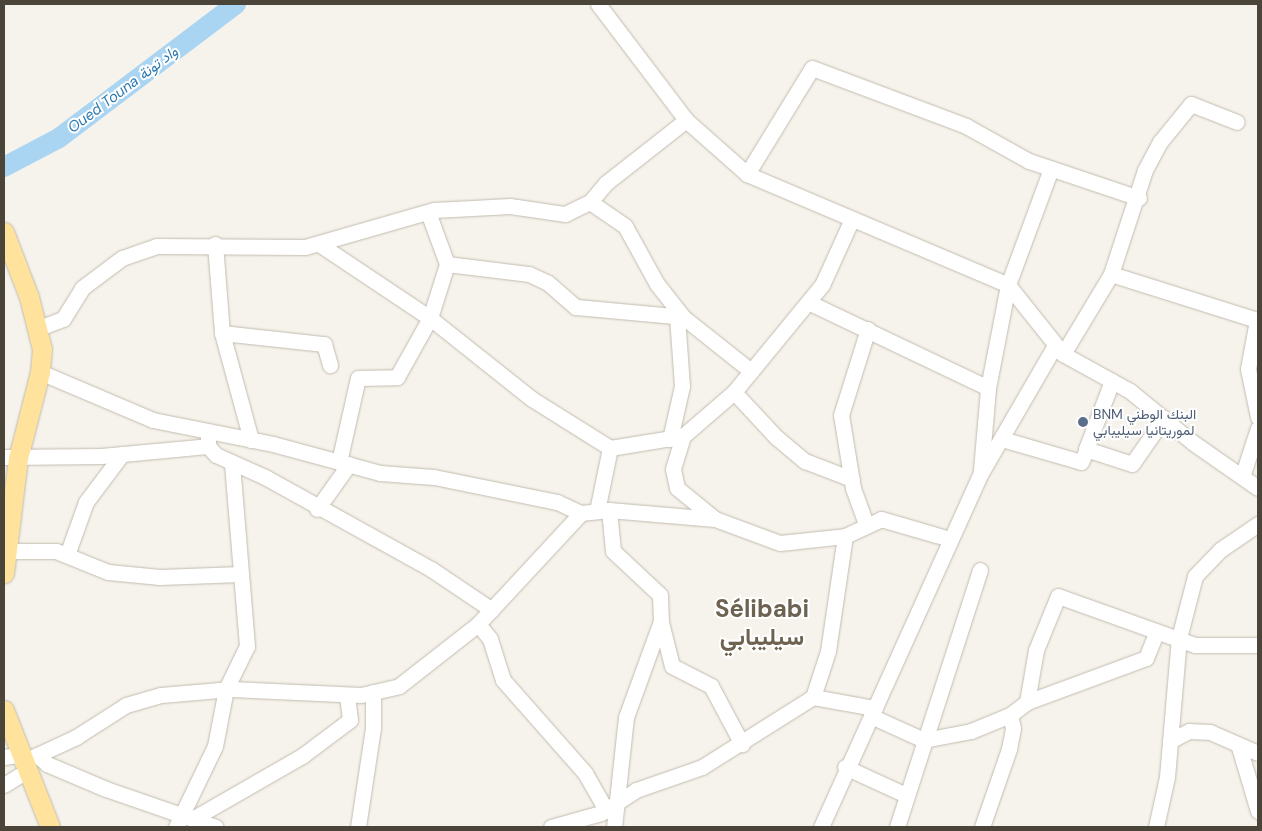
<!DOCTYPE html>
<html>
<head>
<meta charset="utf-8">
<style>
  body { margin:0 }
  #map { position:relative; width:1262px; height:831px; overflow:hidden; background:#f6f3ec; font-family:"DM Sans",Vazirmatn,sans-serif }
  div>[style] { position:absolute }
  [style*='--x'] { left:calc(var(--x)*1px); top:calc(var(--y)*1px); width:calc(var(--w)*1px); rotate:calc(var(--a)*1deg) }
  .river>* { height:20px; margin:-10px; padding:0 10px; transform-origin:10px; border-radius:10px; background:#a9d4f2 }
  .roads { filter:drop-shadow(0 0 1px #c2bbae) drop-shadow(0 0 1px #c2bbae) }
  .minor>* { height:15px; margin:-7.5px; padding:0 7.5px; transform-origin:7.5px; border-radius:7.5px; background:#fff }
  .major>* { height:19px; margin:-9.5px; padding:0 9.5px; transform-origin:9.5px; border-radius:9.5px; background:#ffe39c }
  .dots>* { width:14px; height:14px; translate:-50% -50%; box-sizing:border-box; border:2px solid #fff; border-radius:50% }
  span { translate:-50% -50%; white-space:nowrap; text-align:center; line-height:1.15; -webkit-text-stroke:4px #fff; paint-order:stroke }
  .service-label { font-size:14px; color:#4e5e75 }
  .left { translate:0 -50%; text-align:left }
  .water-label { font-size:15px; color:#2e7ab2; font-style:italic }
  .town-label { font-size:24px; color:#6e6250; font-weight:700 }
  .frame { position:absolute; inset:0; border:5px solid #4b4439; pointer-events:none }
</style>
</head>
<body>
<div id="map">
  <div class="river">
    <i style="--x:4;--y:167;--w:62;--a:-27.8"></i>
    <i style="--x:59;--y:138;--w:222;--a:-37.1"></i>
  </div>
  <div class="roads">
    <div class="minor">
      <i style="--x:598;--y:4;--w:146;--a:52.8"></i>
      <i style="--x:686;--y:120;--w:81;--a:41.5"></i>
      <i style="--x:747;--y:174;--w:284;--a:23"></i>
      <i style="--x:1008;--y:285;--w:88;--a:51.4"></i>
      <i style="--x:1063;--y:354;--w:77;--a:28.9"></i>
      <i style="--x:1130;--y:391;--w:80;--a:39.4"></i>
      <i style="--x:1192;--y:442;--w:80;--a:34.9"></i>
      <i style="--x:747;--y:174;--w:124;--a:-58.5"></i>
      <i style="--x:812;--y:68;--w:165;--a:20.6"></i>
      <i style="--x:966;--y:126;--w:72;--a:29.1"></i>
      <i style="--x:1029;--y:161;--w:116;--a:18.6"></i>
      <i style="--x:590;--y:202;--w:42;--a:34.4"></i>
      <i style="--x:625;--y:226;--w:66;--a:61.1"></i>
      <i style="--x:657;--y:284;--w:42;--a:51.8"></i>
      <i style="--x:683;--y:317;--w:87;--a:38.5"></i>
      <i style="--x:215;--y:244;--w:89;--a:85.5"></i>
      <i style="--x:222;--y:333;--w:111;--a:74.8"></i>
      <i style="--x:319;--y:244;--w:133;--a:33.7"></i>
      <i style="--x:430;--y:318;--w:130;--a:38.5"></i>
      <i style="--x:532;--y:399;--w:92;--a:32.1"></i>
      <i style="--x:610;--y:448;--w:64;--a:101.7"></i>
      <i style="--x:447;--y:264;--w:83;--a:7"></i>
      <i style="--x:529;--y:274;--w:21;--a:25"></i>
      <i style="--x:548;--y:283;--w:37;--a:41"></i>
      <i style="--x:576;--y:307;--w:107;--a:5.3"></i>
      <i style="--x:1111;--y:274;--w:153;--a:17.5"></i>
      <i style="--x:1257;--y:320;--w:50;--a:100.4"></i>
      <i style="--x:1248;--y:369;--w:49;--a:78.2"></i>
      <i style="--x:810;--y:303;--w:197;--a:25.5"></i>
      <i style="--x:39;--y:328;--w:26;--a:-21"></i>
      <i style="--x:63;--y:319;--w:36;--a:-58"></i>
      <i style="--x:82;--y:288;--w:50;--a:-36.9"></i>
      <i style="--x:122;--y:258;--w:37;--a:-19"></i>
      <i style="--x:157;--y:246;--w:148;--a:0.4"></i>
      <i style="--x:305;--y:247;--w:134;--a:-16"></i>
      <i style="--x:434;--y:210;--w:76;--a:-3"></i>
      <i style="--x:510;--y:206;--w:56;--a:8.3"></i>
      <i style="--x:565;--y:214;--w:28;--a:-26"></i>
      <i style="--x:590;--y:202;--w:25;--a:-50"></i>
      <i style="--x:606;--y:183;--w:102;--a:-38.2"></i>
      <i style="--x:222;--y:333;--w:103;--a:6.2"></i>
      <i style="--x:324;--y:344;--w:22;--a:74"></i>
      <i style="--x:1063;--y:354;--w:93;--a:-59"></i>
      <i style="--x:1111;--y:274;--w:109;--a:-71.9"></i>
      <i style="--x:1145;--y:170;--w:32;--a:-62"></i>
      <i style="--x:1160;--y:142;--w:49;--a:-50.8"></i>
      <i style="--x:1191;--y:104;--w:49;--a:21.4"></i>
      <i style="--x:40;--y:372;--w:123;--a:23"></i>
      <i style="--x:153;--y:420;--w:122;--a:11.3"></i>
      <i style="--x:273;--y:444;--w:111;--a:15.2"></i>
      <i style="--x:380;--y:473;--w:54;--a:4.2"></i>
      <i style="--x:434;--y:477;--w:126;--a:11.5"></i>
      <i style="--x:557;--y:502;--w:26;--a:25"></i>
      <i style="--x:581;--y:513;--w:28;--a:-6"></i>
      <i style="--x:609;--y:510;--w:106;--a:4.9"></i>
      <i style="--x:715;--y:519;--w:69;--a:20.3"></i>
      <i style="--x:780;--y:543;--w:65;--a:-6.1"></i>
      <i style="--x:845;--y:536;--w:40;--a:-25"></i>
      <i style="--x:881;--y:519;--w:72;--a:16.2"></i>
      <i style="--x:1112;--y:381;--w:73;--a:110.9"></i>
      <i style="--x:1086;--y:449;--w:48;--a:18.1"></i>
      <i style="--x:1132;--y:464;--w:56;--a:-55.2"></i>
      <i style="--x:734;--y:392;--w:62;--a:47"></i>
      <i style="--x:776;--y:437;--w:38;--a:40"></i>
      <i style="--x:805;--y:461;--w:50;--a:21"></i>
      <i style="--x:208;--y:432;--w:14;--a:90"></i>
      <i style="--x:208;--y:446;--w:12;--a:48"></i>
      <i style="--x:216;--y:455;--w:54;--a:24.2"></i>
      <i style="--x:265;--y:477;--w:190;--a:29"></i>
      <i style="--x:431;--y:569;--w:73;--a:33.9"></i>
      <i style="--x:683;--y:436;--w:34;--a:107"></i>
      <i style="--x:673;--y:469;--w:19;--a:78"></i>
      <i style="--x:677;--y:488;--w:49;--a:39.2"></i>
      <i style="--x:670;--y:439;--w:54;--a:-77.2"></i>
      <i style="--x:682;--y:386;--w:69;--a:-94.1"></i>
      <i style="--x:1002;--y:439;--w:82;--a:16.2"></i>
      <i style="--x:1081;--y:462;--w:14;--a:-65"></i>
      <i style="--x:610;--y:448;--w:74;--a:-9.3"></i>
      <i style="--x:683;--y:436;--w:67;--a:-40.8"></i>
      <i style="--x:734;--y:392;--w:139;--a:-50.6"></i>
      <i style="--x:822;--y:285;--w:70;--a:-65.6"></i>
      <i style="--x:4;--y:457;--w:97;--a:-0.6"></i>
      <i style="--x:101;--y:456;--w:107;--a:-5.3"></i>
      <i style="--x:339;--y:462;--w:86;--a:-77.3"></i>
      <i style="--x:358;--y:378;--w:39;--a:-1"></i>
      <i style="--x:397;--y:377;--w:68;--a:-60.8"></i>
      <i style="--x:430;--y:318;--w:57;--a:-72.5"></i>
      <i style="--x:447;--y:264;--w:55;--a:-110.1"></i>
      <i style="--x:981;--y:470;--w:82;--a:-85.1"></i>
      <i style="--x:988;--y:388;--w:105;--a:-79"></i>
      <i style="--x:1008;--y:285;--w:124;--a:-69.7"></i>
      <i style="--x:1243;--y:474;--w:48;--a:-71.9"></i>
      <i style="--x:317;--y:509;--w:55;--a:-54.6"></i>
      <i style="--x:609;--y:510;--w:41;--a:84.4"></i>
      <i style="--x:613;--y:551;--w:64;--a:43.1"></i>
      <i style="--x:660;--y:595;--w:26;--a:88"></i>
      <i style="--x:661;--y:621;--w:102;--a:110"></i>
      <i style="--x:626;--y:717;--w:111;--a:96.2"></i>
      <i style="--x:866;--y:524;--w:38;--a:-110"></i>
      <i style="--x:853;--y:488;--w:74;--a:-99.3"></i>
      <i style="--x:841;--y:415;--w:90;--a:-72.6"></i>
      <i style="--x:7;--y:551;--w:49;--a:0"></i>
      <i style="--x:56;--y:551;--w:56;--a:22"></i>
      <i style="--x:108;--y:572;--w:52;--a:5.5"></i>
      <i style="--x:160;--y:577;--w:81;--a:-2.1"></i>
      <i style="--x:67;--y:555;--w:56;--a:-70.3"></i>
      <i style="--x:86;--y:502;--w:60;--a:-53.1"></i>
      <i style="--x:661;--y:622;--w:45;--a:76"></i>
      <i style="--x:672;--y:666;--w:44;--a:27.1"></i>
      <i style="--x:711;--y:686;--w:66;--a:61.9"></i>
      <i style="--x:478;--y:624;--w:19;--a:51"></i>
      <i style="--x:490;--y:639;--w:43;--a:72.4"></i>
      <i style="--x:503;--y:680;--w:124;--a:48.6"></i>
      <i style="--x:585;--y:773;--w:43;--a:60.4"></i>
      <i style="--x:813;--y:697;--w:48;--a:-71.9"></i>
      <i style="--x:828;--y:651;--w:116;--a:-81.6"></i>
      <i style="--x:1027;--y:702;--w:53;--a:-80.2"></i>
      <i style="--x:1036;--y:650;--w:58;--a:-67.8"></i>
      <i style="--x:1058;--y:596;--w:145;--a:19.7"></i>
      <i style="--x:1195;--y:645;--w:63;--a:0"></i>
      <i style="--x:873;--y:717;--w:56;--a:24.3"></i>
      <i style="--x:924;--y:740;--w:48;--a:-10.8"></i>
      <i style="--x:971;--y:731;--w:42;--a:-22.3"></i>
      <i style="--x:1010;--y:715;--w:21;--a:-37"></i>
      <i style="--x:1027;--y:702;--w:127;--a:-20.3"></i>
      <i style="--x:1146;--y:658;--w:27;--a:-68"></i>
      <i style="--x:1170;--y:741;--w:21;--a:-28"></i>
      <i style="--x:1189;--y:731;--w:21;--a:3"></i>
      <i style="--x:1210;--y:732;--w:52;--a:23.6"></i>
      <i style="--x:1239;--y:747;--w:67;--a:73.5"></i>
      <i style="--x:37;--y:755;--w:13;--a:42"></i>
      <i style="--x:47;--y:764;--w:64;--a:23"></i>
      <i style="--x:106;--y:789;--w:116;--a:19.1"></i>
      <i style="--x:4;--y:757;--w:15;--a:-8"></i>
      <i style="--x:22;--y:762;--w:60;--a:-24.8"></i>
      <i style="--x:76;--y:737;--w:59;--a:-32.6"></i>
      <i style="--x:126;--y:705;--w:36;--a:-16"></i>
      <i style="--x:161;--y:695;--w:70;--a:-4.9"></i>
      <i style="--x:231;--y:689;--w:130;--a:2.6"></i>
      <i style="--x:361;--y:695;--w:39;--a:-13"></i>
      <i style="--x:399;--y:686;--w:100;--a:-38.1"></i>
      <i style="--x:478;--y:624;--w:151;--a:-47.1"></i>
      <i style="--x:845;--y:767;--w:67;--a:24.7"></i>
      <i style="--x:4;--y:785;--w:26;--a:-32"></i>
      <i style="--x:194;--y:818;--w:125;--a:-29.9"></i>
      <i style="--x:302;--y:756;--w:60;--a:-36.9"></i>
      <i style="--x:350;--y:720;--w:25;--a:-97"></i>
      <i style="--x:176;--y:827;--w:90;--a:-64.3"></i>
      <i style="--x:215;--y:746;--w:58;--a:-79.1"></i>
      <i style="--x:226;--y:689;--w:48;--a:-64"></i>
      <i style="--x:247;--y:646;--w:183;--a:-94.7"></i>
      <i style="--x:358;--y:827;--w:100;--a:-81.4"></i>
      <i style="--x:373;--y:728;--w:36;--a:-90"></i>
      <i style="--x:551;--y:827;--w:52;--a:-15.6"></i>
      <i style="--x:601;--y:813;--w:42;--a:-33.3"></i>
      <i style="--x:636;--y:790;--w:70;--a:-19.2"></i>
      <i style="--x:702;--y:767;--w:131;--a:-32.2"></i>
      <i style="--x:813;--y:697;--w:63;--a:10.1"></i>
      <i style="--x:821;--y:827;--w:388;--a:-65.7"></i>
      <i style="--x:981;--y:473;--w:146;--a:-59.9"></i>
      <i style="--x:897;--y:827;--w:270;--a:-72.1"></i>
      <i style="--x:982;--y:827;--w:83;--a:-70.9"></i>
      <i style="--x:1009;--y:749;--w:21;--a:-79"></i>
      <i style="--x:1013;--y:728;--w:13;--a:-103"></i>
      <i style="--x:1156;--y:827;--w:51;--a:-77.6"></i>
      <i style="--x:1167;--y:777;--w:140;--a:-85.1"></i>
      <i style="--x:1179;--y:638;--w:64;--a:-75.5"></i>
      <i style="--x:1195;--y:576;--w:36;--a:-46"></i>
      <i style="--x:1220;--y:550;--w:46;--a:-34.4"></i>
    </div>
    <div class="major">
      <i style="--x:4;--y:232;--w:70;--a:69"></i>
      <i style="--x:29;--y:297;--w:54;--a:76"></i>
      <i style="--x:42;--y:349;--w:23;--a:95"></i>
      <i style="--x:40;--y:372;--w:89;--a:104.3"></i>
      <i style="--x:18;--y:458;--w:116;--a:96.9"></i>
      <i style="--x:4;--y:710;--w:126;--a:68.5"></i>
    </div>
  </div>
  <div class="dots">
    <i style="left:1083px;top:422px;background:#5c6f8a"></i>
  </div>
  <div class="service-label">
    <span class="left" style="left:1093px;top:422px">BNM البنك الوطني<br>لموريتانيا سيليبابي</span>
  </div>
  <div class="water-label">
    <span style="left:123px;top:90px;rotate:-37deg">Oued Touna واد تونة</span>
  </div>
  <div class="town-label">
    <span style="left:762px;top:623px">Sélibabi<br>سيليبابي</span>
  </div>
  <div class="frame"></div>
</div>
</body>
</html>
